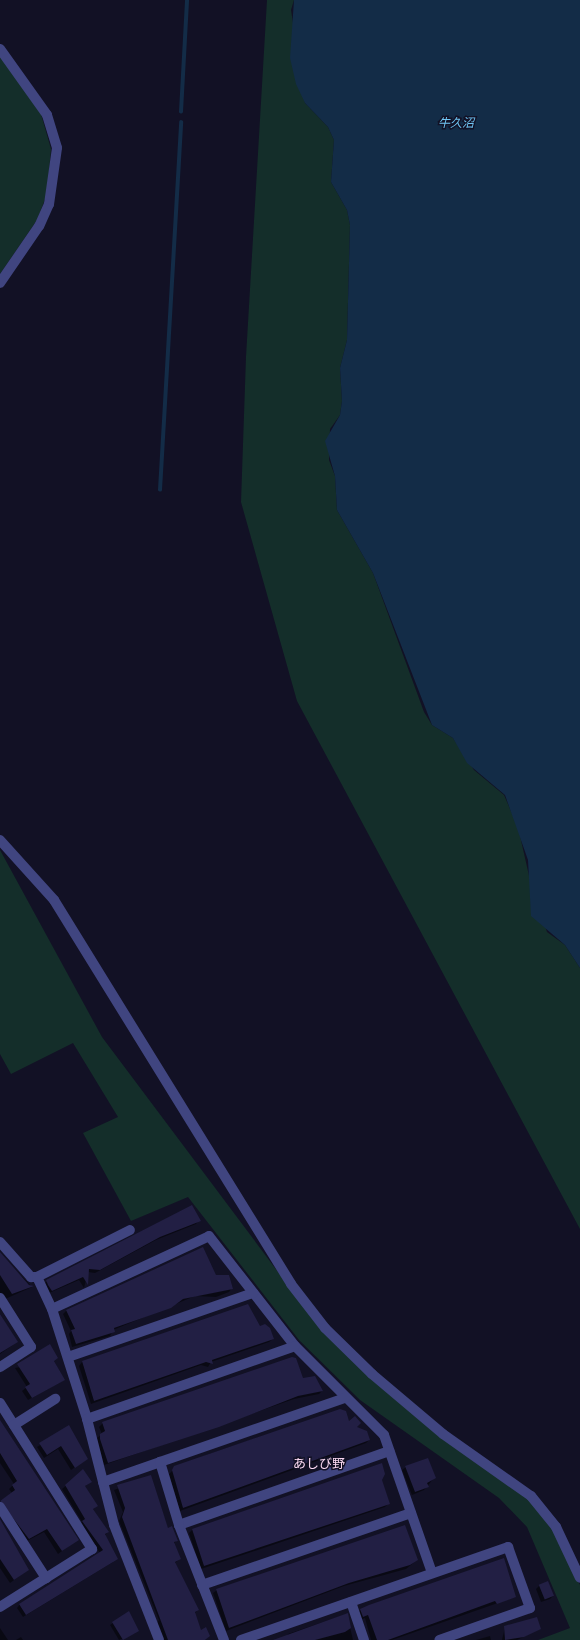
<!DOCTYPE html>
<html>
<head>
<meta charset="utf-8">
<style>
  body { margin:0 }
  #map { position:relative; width:580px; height:1640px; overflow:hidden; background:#121125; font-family:"DejaVu Sans","Noto Sans JP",sans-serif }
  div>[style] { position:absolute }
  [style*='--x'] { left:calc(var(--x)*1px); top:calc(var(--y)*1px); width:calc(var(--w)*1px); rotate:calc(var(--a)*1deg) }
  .green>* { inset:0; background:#142e2a }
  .water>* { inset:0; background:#132c47 }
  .shadow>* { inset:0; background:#0007 }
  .stream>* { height:3.5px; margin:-1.75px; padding:0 1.75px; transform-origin:1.75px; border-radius:1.75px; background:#132c47 }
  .building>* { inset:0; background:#221f44; transform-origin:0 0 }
  .minor>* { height:10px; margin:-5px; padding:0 5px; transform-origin:5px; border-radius:5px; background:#404580 }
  span { translate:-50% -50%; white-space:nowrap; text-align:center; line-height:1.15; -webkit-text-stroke:3px #121125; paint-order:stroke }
  .water-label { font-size:12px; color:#6fc5f3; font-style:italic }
  .quarter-label { font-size:13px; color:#fcdaf3 }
</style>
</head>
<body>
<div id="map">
  <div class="green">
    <i style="clip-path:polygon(267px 0,294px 0,291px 10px,305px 103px,328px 127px,334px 140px,331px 182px,347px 210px,350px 225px,347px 340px,340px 368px,342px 401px,340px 415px,330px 429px,329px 460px,335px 476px,337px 510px,373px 573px,424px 712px,432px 725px,453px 738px,474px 770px,504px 795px,518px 827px,530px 880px,547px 932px,565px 945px,580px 968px,580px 1229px,297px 701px,241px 502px,246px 357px)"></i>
    <i style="clip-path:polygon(0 55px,41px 114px,51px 149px,47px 194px,37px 220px,0 274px)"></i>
    <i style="clip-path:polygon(0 850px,102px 1037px,287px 1284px,357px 1366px,518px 1487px,551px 1526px,580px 1585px,580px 1640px,538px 1640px,570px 1628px,527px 1527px,499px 1498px,360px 1400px,299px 1340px,188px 1197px,131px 1221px,83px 1133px,118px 1117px,73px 1043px,11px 1074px,0 1054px)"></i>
  </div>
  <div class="water">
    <i style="clip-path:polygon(294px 0,580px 0,580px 968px,565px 945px,531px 916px,528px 860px,505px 795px,467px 763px,453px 738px,432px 725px,373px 573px,337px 510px,335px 476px,325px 441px,340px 415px,342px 401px,340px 368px,347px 340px,350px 225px,347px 210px,331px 182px,334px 140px,328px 127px,305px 103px,296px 84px,290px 58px)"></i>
  </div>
  <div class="shadow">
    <i style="clip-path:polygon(192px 1206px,199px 1220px,196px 1224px,156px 1240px,95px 1273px,88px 1272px,84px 1288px,79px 1280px,49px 1293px,43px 1284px)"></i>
    <i style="clip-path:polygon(202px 1248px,215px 1276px,232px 1288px,229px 1292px,216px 1297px,195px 1296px,113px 1330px,110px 1336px,72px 1347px,69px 1334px,71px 1331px,63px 1314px,66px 1311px)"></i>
    <i style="clip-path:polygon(0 1254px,32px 1287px,3px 1300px,0 1297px)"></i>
    <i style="clip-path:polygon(248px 1305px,259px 1328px,273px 1339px,269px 1342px,211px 1362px,208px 1367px,201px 1365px,91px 1404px,79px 1366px,82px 1362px)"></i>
    <i style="clip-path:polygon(0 1314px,17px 1342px,0 1354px)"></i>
    <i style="clip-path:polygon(54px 1361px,64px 1380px,28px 1400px,22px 1391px,27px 1387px,15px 1368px)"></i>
    <i style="clip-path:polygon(314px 1377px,322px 1391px,319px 1394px,294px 1399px,104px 1465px,97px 1438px,102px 1434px,99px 1427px,103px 1423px)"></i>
    <i style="clip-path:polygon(340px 1410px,349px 1423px,369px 1440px,366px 1443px,180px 1511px,169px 1474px,172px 1471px,209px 1454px)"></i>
    <i style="clip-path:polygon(0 1421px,77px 1540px,58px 1554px,44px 1532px,25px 1542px,0 1506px,0 1501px,12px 1493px,9px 1489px,14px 1484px,0 1463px)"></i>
    <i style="clip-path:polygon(69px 1427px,87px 1459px,71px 1470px,58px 1449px,44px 1458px,37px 1447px)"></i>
    <i style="clip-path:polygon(381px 1465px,381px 1480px,389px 1503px,385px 1507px,201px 1569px,189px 1533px,192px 1530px)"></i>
    <i style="clip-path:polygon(406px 1467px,434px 1478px,424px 1490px,412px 1495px,402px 1470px)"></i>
    <i style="clip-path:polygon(83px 1471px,90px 1482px,84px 1487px,96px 1506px,93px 1509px,108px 1532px,105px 1535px,113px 1562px,23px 1617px,17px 1608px,20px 1604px,100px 1553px,79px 1525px,82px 1522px,62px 1489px)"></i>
    <i style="clip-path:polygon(150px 1476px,168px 1529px,177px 1540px,174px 1543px,180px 1559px,175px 1563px,198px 1610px,194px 1614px,200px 1631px,209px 1636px,205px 1640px,164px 1640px,157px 1623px,159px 1620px,119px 1521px,123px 1512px,114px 1490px)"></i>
    <i style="clip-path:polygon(0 1522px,28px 1570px,10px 1583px,0 1568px)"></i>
    <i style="clip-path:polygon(417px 1560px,406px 1569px,344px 1586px,226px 1631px,213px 1593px,217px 1590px)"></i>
    <i style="clip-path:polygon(540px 1585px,553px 1596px,550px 1599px,541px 1602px,536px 1589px)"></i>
    <i style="clip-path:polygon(515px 1597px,392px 1640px,371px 1640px,365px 1618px,360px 1620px,357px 1613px,361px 1610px)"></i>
    <i style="clip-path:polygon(128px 1613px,135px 1633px,119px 1640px,110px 1625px)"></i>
    <i style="clip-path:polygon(347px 1614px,353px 1640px,285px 1640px,288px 1634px)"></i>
    <i style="clip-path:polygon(505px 1627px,540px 1629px,517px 1640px,502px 1640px)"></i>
    <i style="clip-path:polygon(0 1628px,8px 1640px,0 1640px)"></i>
    <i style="clip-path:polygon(490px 1636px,491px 1640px,476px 1640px)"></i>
    <i style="clip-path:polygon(21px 1637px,23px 1640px,16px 1640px)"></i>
  </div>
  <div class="stream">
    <i style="--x:181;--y:112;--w:112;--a:-86.9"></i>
    <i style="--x:160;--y:490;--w:368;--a:-86.7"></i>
  </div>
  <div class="building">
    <i style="clip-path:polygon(192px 1205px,201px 1221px,160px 1237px,100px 1270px,89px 1269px,88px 1285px,83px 1277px,52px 1291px,48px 1285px,46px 1280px)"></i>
    <i style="clip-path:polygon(203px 1247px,216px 1275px,229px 1275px,233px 1289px,183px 1299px,171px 1308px,114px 1328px,115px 1332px,76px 1344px,71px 1330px,75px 1329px,66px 1310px)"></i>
    <i style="clip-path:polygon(0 1252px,29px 1285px,34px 1286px,12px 1294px,0 1275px)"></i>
    <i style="clip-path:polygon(248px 1304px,260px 1326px,265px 1324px,270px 1328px,274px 1339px,212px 1360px,213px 1364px,206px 1362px,94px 1401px,82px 1361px)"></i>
    <i style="clip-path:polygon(0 1314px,18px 1342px,0 1353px)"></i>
    <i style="clip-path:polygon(50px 1344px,58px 1358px,54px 1361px,65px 1380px,32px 1398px,25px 1387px,30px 1384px,17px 1364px)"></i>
    <i style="clip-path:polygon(292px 1357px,296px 1358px,303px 1378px,315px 1376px,323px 1391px,298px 1396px,219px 1427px,108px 1463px,100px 1439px,100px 1434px,105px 1431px,102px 1422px)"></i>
    <i style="clip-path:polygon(340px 1409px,346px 1411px,349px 1421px,355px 1416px,361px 1423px,357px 1427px,367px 1431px,370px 1440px,183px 1508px,172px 1470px,174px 1466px)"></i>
    <i style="clip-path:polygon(0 1420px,79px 1540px,62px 1551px,47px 1529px,29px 1539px,0 1501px,15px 1490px,12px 1485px,17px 1481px,0 1453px)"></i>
    <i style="clip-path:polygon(69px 1425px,88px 1459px,75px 1468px,61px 1446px,47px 1455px,39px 1443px)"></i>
    <i style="clip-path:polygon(428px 1458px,436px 1478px,427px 1483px,429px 1487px,415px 1492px,405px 1466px)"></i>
    <i style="clip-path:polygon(382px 1463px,385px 1474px,382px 1480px,390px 1504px,204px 1566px,192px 1529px)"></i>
    <i style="clip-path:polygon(83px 1469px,92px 1482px,85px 1486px,98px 1506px,93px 1509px,109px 1532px,105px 1534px,118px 1559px,26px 1615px,19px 1604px,103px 1550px,82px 1521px,85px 1519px,65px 1485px)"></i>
    <i style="clip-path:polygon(151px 1475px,168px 1528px,172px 1526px,178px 1541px,174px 1542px,181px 1559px,175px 1562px,199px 1610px,195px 1612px,201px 1630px,206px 1627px,210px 1636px,205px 1640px,168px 1640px,122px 1517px,125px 1508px,117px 1485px)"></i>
    <i style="clip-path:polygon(0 1519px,29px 1570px,14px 1580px,0 1559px)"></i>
    <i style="clip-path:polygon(405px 1525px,418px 1560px,410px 1565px,349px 1583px,229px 1628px,216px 1589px)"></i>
    <i style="clip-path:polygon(504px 1558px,516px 1597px,497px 1604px,495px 1601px,388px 1640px,377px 1640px,368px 1615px,363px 1617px,360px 1609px,369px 1605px)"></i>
    <i style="left:548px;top:1581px;width:16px;height:10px;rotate:68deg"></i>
    <i style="clip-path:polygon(129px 1611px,139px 1631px,123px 1640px,112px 1622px)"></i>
    <i style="clip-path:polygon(348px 1613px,351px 1628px,345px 1632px,315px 1640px,273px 1640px)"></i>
    <i style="clip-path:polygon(537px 1617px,541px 1629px,524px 1637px,505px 1640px,504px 1626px)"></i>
  </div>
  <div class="minor">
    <i style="--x:0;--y:49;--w:81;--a:54.5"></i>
    <i style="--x:47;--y:115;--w:34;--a:73"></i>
    <i style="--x:57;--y:148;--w:57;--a:98.1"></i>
    <i style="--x:49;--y:204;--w:24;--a:114"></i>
    <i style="--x:39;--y:226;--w:69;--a:124.4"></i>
    <i style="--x:0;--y:840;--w:81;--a:48"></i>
    <i style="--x:54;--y:900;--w:451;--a:58.3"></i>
    <i style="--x:291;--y:1284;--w:56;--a:52.3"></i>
    <i style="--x:325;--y:1328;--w:66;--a:44.4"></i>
    <i style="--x:372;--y:1374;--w:93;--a:40.2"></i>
    <i style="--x:443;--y:1434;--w:108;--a:35.2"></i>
    <i style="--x:531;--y:1496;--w:40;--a:51"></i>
    <i style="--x:556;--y:1527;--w:56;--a:64.8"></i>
    <i style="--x:0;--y:1242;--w:47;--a:48.5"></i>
    <i style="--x:31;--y:1277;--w:6;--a:0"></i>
    <i style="--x:37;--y:1277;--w:35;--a:65"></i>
    <i style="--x:52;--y:1309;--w:115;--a:72.3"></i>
    <i style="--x:87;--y:1419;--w:109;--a:75.7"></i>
    <i style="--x:114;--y:1525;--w:123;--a:68.6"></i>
    <i style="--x:37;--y:1277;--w:104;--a:-26.8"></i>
    <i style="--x:0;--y:1298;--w:58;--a:57.7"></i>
    <i style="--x:31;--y:1347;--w:37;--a:147"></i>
    <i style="--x:52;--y:1309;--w:173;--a:-24.9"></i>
    <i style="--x:209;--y:1236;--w:140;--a:52"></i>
    <i style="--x:295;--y:1346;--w:126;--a:45"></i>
    <i style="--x:384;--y:1435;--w:146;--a:70.8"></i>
    <i style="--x:68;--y:1357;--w:196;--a:-19.1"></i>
    <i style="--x:0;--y:1403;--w:173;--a:57.8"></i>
    <i style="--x:92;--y:1549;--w:109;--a:147.8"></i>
    <i style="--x:87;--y:1419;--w:220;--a:-19.3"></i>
    <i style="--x:14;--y:1425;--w:49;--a:-32.4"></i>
    <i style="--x:103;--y:1482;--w:60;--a:-19.3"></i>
    <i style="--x:0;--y:1507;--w:85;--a:57.1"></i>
    <i style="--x:179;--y:1525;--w:223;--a:-19.4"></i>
    <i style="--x:202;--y:1585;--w:221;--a:-19"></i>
    <i style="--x:351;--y:1602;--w:40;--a:71.1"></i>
    <i style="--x:224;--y:1640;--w:123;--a:-111.4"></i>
    <i style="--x:179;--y:1525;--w:66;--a:-106.8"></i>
    <i style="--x:160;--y:1462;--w:196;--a:-19.1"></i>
    <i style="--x:241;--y:1640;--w:283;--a:-19.2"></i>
    <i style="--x:508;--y:1547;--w:65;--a:70.2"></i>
    <i style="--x:530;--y:1608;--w:96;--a:160.6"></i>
  </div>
  <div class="water-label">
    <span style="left:456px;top:124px">牛久沼</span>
  </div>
  <div class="quarter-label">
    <span style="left:319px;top:1464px">あしび野</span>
  </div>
</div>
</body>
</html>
